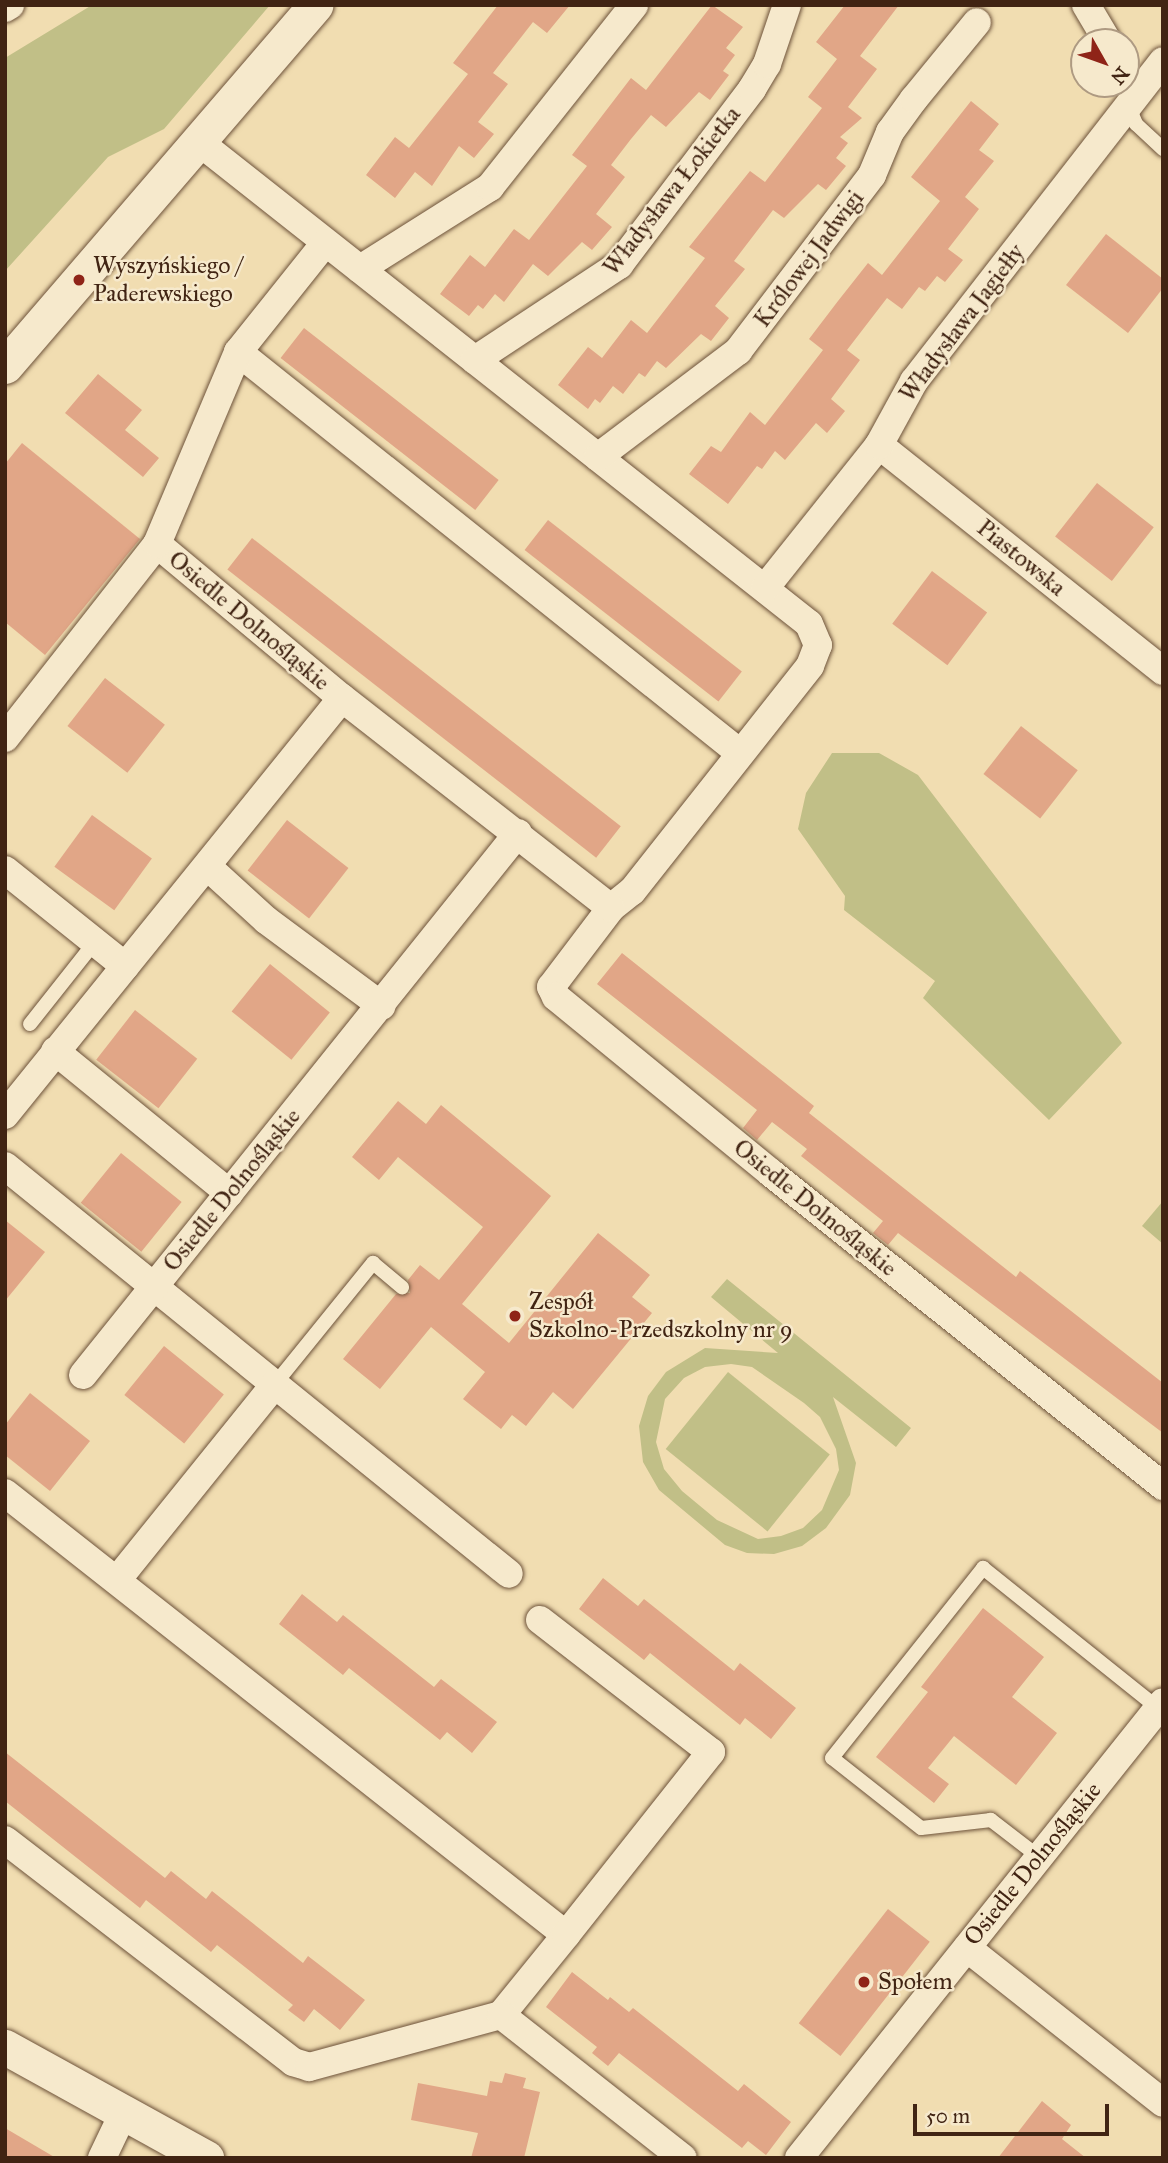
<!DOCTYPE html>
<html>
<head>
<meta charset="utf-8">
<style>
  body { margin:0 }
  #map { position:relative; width:1168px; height:2163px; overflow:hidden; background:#f1ddb1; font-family:"IM FELL Great Primer",serif }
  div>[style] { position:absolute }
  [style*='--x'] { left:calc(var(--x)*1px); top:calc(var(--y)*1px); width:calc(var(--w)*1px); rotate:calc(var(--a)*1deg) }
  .green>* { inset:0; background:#c1bf87; transform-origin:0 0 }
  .building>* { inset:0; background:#e1a687; transform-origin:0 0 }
  .roads { filter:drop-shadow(0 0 2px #6d523a) drop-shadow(0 0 2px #6d523a) }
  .service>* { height:14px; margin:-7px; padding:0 7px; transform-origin:7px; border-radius:7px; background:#f6e9cc }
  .minor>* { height:28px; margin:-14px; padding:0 14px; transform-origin:14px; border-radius:14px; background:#f6e9cc }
  .tertiary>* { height:35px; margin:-17.5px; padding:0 17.5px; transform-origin:17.5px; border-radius:17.5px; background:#f6e9cc }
  .dots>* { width:19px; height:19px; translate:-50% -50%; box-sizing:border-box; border:4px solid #f6e9cc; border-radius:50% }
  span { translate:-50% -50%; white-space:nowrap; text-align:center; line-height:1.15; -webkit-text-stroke:5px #f6e9cc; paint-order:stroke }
  .street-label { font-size:24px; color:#412413 }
  .poi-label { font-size:24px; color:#412413 }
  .left { translate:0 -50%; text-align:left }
  .frame { position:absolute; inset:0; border:7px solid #412413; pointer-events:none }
  .north { position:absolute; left:1070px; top:28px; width:70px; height:70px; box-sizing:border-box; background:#f6e9cc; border:2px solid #ae9a82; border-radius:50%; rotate:130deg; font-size:19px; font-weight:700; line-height:28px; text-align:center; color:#412413 }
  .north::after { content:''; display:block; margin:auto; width:24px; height:32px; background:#8f2418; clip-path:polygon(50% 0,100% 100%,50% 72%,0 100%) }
  .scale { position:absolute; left:913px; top:2104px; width:196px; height:32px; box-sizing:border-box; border:4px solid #412413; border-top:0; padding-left:9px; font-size:21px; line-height:24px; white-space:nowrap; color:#412413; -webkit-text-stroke:5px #f6e9cc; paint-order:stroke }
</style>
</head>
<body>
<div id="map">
  <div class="green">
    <i style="clip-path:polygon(92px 5px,270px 5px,164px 129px,108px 157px,5px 271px,5px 58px)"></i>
    <i style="clip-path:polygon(832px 753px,879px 753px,918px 775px,1122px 1043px,1049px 1120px,923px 998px,935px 981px,844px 910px,845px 896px,798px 829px,806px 793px)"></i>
    <i style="clip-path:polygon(1163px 1201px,1163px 1244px,1142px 1226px)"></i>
    <i style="clip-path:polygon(evenodd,727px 1279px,911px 1428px,896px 1447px,833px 1397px,856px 1463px,850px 1495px,826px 1528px,802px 1546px,774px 1554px,747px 1553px,725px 1545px,659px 1490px,643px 1462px,639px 1426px,648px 1396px,666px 1372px,705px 1348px,778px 1353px,711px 1297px,727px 1279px,731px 1364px,752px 1367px,804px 1403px,820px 1417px,836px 1449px,839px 1470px,822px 1510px,803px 1528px,781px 1536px,758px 1539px,717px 1520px,682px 1491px,664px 1469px,656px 1442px,665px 1399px,684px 1378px,705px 1367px,731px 1364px)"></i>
    <i style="left:728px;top:1372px;width:131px;height:99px;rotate:39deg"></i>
  </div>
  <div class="building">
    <i style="clip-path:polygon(498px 5px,570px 5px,547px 33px,533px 22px,493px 73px,508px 84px,478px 122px,494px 134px,474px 158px,459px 146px,432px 186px,415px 172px,395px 198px,366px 175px,395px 137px,409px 148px,468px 74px,453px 63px)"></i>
    <i style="clip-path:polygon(712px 5px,743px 27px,726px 48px,735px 55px,723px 71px,729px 75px,710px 100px,699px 92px,666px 127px,651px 115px,631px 139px,611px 165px,625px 177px,596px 214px,612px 227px,592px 250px,582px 242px,548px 276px,533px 264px,504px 302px,495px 294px,483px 309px,478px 305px,469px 316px,440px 294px,470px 255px,485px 267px,514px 229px,529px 240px,587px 166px,572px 155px,631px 78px,646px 90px)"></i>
    <i style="clip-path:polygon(845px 5px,899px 5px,860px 56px,877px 69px,848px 107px,862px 118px,840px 137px,848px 143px,836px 158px,846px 166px,826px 190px,818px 184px,784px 218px,773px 210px,734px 261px,745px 269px,715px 306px,729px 318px,711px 341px,701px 334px,666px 368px,657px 361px,645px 377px,639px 373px,623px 394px,613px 386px,600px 403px,595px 399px,588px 409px,558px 385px,588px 347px,602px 358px,631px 320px,647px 333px,705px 258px,689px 247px,750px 171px,765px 182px,822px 108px,808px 97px,837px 59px,816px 42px)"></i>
    <i style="clip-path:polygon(971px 101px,999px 124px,979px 150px,994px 161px,965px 197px,979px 209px,948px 249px,963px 260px,945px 282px,937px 276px,925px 291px,919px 287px,902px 309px,887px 298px,847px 350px,860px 360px,831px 399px,845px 411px,827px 433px,816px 423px,785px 460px,775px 451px,762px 469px,757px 466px,728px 504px,689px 474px,711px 446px,721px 452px,750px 412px,765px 425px,823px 350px,809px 339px,838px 301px,868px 263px,882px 275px,940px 201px,911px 177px)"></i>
    <i style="clip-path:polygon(1106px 234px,1163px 279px,1163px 288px,1128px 333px,1066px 285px)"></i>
    <i style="left:304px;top:328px;width:247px;height:38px;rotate:38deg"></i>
    <i style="clip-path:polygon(98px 374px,142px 410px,125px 430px,159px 458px,143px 477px,65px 413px)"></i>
    <i style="clip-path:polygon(22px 443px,140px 539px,45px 655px,5px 622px,5px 464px)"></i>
    <i style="left:1097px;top:483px;width:72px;height:68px;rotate:38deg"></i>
    <i style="left:548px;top:520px;width:246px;height:38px;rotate:38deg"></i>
    <i style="left:252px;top:538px;width:468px;height:40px;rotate:38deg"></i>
    <i style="left:932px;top:571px;width:69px;height:66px;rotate:37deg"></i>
    <i style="left:105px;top:678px;width:76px;height:61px;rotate:38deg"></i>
    <i style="left:1021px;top:726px;width:72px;height:61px;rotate:38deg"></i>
    <i style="left:92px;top:815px;width:74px;height:64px;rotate:36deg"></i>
    <i style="left:287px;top:820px;width:78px;height:64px;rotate:38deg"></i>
    <i style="clip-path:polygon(622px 953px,814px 1106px,809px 1113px,1016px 1277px,1020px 1271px,1163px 1383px,1163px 1433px,898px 1233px,888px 1245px,873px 1233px,883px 1221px,801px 1156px,807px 1149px,772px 1122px,757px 1140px,743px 1128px,757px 1110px,597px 984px)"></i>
    <i style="left:270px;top:964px;width:77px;height:61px;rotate:39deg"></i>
    <i style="left:135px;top:1010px;width:79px;height:63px;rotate:38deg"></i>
    <i style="clip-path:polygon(398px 1101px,426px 1124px,441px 1105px,551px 1196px,462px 1304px,509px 1343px,598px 1233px,650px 1275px,632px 1297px,652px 1313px,573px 1409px,553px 1392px,526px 1426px,512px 1415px,501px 1429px,463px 1399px,485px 1372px,431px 1327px,380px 1389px,343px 1359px,396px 1294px,410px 1293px,408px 1280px,420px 1265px,439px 1280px,483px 1227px,398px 1157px,379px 1180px,352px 1157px)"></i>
    <i style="left:121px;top:1153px;width:78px;height:64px;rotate:39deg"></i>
    <i style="clip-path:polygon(5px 1220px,45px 1252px,5px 1301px)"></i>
    <i style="left:164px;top:1346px;width:77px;height:63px;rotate:39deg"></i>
    <i style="clip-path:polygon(30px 1393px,90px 1441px,50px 1491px,5px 1455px,5px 1425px)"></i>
    <i style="clip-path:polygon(603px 1578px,638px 1606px,644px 1599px,734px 1671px,740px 1663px,796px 1708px,771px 1739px,745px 1718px,740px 1725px,650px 1653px,644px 1660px,579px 1609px)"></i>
    <i style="clip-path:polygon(302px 1594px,337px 1622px,343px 1615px,434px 1687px,441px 1679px,497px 1722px,472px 1753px,447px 1732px,440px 1740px,349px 1668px,343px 1675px,279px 1624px)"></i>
    <i style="clip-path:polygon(983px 1608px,1044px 1657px,1012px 1697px,1057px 1733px,1016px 1785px,954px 1736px,928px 1768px,949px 1784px,934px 1803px,876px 1757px,928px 1692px,921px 1687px)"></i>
    <i style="clip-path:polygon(5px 1752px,165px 1878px,171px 1871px,206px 1899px,212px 1891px,303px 1963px,308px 1956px,365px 2000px,340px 2030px,314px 2009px,304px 2022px,288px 2010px,293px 2005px,217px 1945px,211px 1952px,146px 1900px,140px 1908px,5px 1801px)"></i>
    <i style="left:888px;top:1909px;width:53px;height:145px;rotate:38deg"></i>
    <i style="clip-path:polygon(572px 1972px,608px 2000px,610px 1997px,629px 2012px,633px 2008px,738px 2091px,744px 2084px,791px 2122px,766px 2155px,748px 2141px,742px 2148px,619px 2053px,608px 2066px,592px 2053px,597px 2047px,546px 2007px)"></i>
    <i style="clip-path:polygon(505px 2073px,526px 2078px,523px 2088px,540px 2092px,524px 2158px,471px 2158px,478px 2133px,411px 2120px,418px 2083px,487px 2096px,490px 2081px,502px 2083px)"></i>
    <i style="clip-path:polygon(1042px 2101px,1071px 2125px,1062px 2139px,1086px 2158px,998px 2158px)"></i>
    <i style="clip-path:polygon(5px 2128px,56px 2158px,5px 2158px)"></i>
  </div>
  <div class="roads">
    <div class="service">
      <i style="--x:1128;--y:105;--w:21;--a:67"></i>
      <i style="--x:1136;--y:124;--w:37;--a:43"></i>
      <i style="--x:30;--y:1024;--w:105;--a:-51.6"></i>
      <i style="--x:275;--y:1384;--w:156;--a:-51"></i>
      <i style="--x:373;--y:1263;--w:38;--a:40"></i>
      <i style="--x:1039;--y:1857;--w:61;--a:-142.4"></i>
      <i style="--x:991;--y:1820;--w:70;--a:173.5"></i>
      <i style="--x:921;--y:1828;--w:113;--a:-141.8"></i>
      <i style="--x:832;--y:1758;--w:243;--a:-51.5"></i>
      <i style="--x:983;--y:1568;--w:224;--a:38.7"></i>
    </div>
    <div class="minor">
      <i style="--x:1086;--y:5;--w:43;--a:59.3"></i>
      <i style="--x:5;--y:8;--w:6;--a:-31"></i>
      <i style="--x:199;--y:142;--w:777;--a:38.31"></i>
      <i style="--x:809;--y:624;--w:23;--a:67"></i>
      <i style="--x:818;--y:645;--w:22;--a:111"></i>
      <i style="--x:810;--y:666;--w:287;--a:128.3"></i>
      <i style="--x:632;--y:891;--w:27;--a:141"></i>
      <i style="--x:611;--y:908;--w:99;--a:127.2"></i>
      <i style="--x:551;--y:987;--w:11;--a:63"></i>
      <i style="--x:556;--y:997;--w:278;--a:39.3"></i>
      <i style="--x:771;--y:1173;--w:502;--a:38.61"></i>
      <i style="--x:360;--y:269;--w:154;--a:-32.2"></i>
      <i style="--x:490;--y:187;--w:232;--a:-51.6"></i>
      <i style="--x:238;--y:352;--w:642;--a:38.62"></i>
      <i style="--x:475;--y:360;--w:173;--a:-33.4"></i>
      <i style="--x:619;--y:265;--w:221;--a:-52.9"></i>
      <i style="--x:752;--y:89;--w:29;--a:-59"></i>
      <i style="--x:767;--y:64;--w:62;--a:-71.3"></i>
      <i style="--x:879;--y:445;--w:363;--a:38.5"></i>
      <i style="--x:598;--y:457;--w:176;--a:-37.1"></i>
      <i style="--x:738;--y:351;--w:221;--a:-52.7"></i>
      <i style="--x:872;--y:175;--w:47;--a:-67.3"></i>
      <i style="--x:890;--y:132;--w:41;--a:-54"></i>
      <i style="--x:914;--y:99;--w:99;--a:-50.7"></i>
      <i style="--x:157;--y:544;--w:241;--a:39.8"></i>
      <i style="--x:342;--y:698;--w:341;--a:38"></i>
      <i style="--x:765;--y:588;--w:183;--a:-51.4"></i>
      <i style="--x:879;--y:445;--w:73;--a:-61.3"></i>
      <i style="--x:914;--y:381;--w:405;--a:-52.1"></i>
      <i style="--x:5;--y:738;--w:246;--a:-51.9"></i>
      <i style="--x:157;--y:544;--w:208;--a:-67.1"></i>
      <i style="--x:238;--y:352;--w:139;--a:-51.4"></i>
      <i style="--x:208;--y:867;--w:79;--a:42.4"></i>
      <i style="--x:266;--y:920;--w:144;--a:36.6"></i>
      <i style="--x:5;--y:870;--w:154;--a:38.7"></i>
      <i style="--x:55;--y:1051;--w:225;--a:39.2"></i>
      <i style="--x:5;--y:1115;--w:536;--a:-51.06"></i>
      <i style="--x:5;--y:1166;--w:648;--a:38.99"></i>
      <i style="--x:83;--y:1375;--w:695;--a:-51.25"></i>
      <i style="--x:5;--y:1493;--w:714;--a:38.23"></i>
      <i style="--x:566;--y:1935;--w:103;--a:129.1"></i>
      <i style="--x:117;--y:1580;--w:252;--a:-51.1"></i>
      <i style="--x:540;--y:1620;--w:216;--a:37.7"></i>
      <i style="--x:711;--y:1752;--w:233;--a:128.4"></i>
      <i style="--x:5;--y:1840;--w:364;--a:37.6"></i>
      <i style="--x:293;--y:2062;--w:17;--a:17"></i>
      <i style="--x:309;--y:2067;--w:199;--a:-15.2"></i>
      <i style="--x:501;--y:2015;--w:231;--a:38.2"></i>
      <i style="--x:967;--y:1948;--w:250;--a:38.3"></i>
      <i style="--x:102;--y:2158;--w:49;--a:-64.5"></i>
      <i style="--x:799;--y:2158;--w:583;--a:-51.4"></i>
    </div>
    <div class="tertiary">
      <i style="--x:5;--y:366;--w:476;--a:-49.3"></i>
      <i style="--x:5;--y:2047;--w:230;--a:28.9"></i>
    </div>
  </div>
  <div class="dots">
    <i style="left:79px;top:280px;background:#8f2418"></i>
    <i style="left:515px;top:1316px;background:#8f2418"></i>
    <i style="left:864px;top:1982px;background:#8f2418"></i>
  </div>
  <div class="street-label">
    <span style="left:672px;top:191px;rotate:-52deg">Władysława Łokietka</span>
    <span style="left:809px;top:259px;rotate:-53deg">Królowej Jadwigi</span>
    <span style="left:962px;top:323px;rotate:-53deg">Władysława Jagiełły</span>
    <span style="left:1021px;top:558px;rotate:39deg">Piastowska</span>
    <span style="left:249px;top:621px;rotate:40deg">Osiedle Dolnośląskie</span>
    <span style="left:232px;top:1190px;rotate:-51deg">Osiedle Dolnośląskie</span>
    <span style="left:815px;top:1208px;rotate:39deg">Osiedle Dolnośląskie</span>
    <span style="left:1033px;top:1864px;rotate:-51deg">Osiedle Dolnośląskie</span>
  </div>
  <div class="poi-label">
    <span class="left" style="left:93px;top:280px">Wyszyńskiego /<br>Paderewskiego</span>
    <span class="left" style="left:529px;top:1316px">Zespół<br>Szkolno-Przedszkolny nr 9</span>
    <span class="left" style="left:878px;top:1982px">Społem</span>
  </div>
  <div class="frame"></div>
  <div class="north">N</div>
  <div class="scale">50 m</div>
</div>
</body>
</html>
